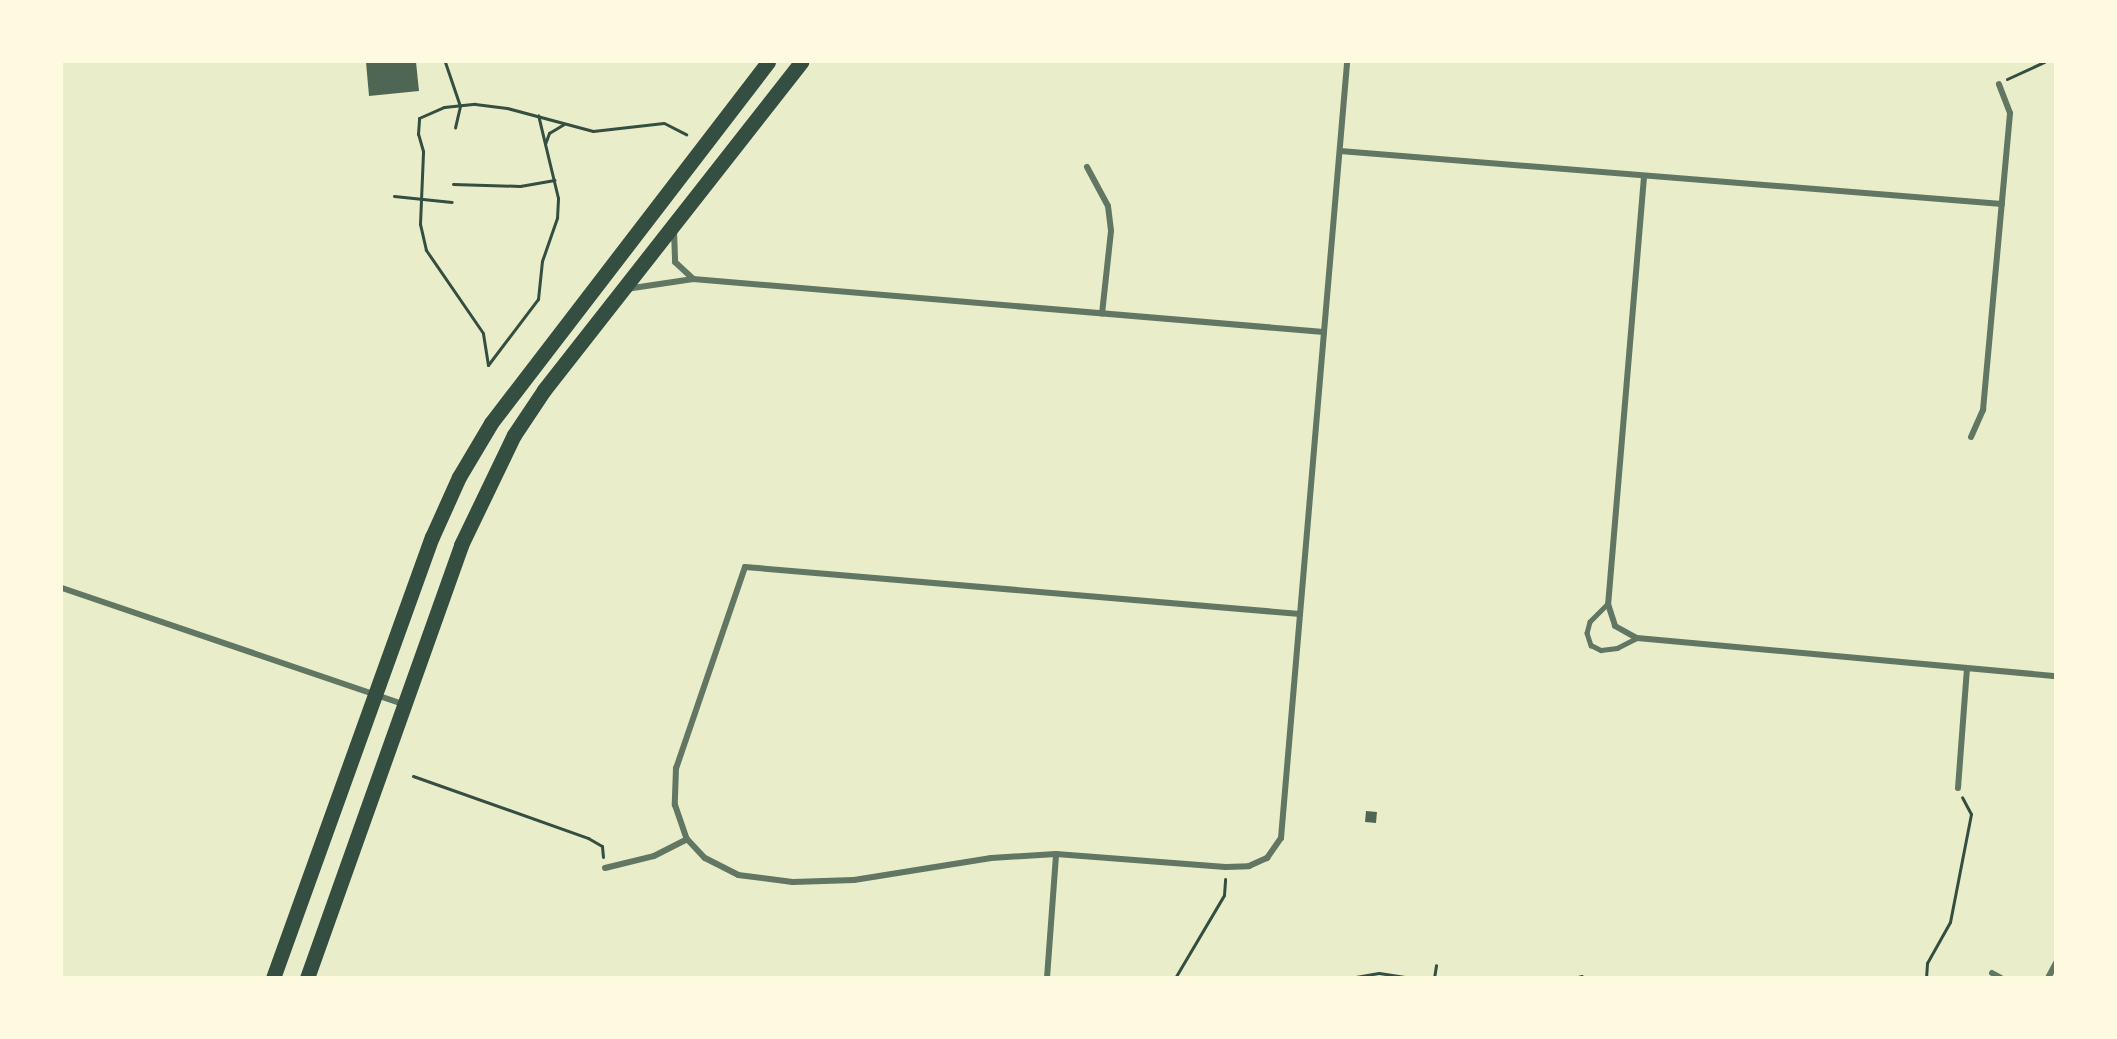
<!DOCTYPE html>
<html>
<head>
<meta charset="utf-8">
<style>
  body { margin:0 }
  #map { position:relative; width:2117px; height:1039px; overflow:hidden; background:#e9edc9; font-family:"Source Serif 4",serif }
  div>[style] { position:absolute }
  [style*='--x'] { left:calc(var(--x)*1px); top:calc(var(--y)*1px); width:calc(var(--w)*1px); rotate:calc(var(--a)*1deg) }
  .building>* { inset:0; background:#4f6655; transform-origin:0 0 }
  .path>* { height:3px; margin:-1.5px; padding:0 1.5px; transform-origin:1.5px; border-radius:1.5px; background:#344e41 }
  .service>* { height:4.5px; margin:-2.25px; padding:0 2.25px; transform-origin:2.25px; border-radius:2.25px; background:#617663 }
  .minor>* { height:6px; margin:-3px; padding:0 3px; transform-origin:3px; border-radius:3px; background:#617663 }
  .primary>* { height:15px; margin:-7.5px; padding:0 7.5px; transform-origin:7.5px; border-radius:7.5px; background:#344e41 }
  span { translate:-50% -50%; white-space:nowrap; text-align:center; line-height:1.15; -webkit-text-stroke:4.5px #fefae0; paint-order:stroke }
  .frame { position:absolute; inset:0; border:63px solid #fefae0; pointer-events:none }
</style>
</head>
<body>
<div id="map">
  <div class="building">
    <i style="clip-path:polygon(366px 62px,416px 62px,419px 91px,369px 96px)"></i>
    <i style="left:1366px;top:811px;width:11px;height:11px;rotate:5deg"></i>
  </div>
  <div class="path">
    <i style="--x:445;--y:62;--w:46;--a:71.2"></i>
    <i style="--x:460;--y:106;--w:22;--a:103"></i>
    <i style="--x:2007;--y:79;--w:41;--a:-24.7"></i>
    <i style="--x:545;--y:144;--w:12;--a:-70"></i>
    <i style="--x:549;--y:133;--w:17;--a:-31"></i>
    <i style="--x:453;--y:184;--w:67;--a:1.7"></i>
    <i style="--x:520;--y:186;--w:35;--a:-10"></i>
    <i style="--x:394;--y:196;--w:58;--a:5.9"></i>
    <i style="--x:488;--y:365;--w:32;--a:-99"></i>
    <i style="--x:483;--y:333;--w:101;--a:-124.5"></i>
    <i style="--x:426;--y:250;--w:27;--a:-103"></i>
    <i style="--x:420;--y:224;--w:73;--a:-87.6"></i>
    <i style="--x:423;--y:151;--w:18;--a:-106"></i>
    <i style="--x:418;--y:134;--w:16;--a:-86"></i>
    <i style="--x:419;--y:118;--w:27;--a:-24"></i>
    <i style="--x:444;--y:107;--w:31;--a:-6"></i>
    <i style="--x:475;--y:104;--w:32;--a:7"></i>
    <i style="--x:507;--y:108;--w:89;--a:15"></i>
    <i style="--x:593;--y:131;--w:71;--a:-6.4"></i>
    <i style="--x:664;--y:123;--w:25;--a:27"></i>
    <i style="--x:488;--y:365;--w:83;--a:-52.9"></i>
    <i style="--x:538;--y:299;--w:38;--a:-84"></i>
    <i style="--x:542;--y:261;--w:46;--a:-70.8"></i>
    <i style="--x:557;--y:218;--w:20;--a:-87"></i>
    <i style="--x:558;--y:198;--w:85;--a:-103.5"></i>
    <i style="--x:413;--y:776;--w:186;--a:19.5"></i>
    <i style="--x:588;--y:838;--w:16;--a:30"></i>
    <i style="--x:602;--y:846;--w:11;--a:85"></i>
    <i style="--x:1175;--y:978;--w:96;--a:-59.4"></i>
    <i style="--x:1224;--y:895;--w:16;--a:-86"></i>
    <i style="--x:1350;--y:978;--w:29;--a:-10"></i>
    <i style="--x:1379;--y:973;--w:31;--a:9"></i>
    <i style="--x:1434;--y:978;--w:13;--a:-81"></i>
    <i style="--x:1574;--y:978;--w:8;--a:-14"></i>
    <i style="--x:1926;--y:978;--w:15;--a:-86"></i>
    <i style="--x:1927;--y:963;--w:47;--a:-60.7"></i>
    <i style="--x:1950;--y:922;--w:110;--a:-79"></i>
    <i style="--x:1971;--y:814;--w:19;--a:-118"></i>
  </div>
  <div class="service">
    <i style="--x:1608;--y:604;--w:25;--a:135"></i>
    <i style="--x:1590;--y:622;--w:11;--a:105"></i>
    <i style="--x:1587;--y:633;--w:13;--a:72"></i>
    <i style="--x:1591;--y:645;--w:11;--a:27"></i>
    <i style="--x:1601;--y:650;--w:16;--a:-7"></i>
    <i style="--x:1617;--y:648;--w:22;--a:-27"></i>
  </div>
  <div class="minor">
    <i style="--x:1340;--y:151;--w:664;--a:4.58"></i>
    <i style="--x:1087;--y:167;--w:44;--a:61.7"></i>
    <i style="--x:1108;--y:206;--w:25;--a:83"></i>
    <i style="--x:1111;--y:231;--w:83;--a:96.2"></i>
    <i style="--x:1644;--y:177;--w:429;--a:94.8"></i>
    <i style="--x:1608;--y:604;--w:23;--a:72"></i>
    <i style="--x:1615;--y:626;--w:25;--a:29"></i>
    <i style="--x:1637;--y:638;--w:421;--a:5.2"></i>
    <i style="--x:674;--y:230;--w:32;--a:88"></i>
    <i style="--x:675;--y:262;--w:25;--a:43"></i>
    <i style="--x:626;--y:289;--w:68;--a:-8.5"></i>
    <i style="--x:693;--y:279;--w:633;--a:4.8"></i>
    <i style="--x:1971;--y:437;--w:30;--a:-66"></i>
    <i style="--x:1983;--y:410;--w:298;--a:-84.8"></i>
    <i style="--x:2010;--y:113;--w:31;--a:-111"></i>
    <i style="--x:62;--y:588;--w:360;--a:18.8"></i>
    <i style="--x:1300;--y:614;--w:557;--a:-175.16"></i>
    <i style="--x:745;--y:567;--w:213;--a:108.9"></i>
    <i style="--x:676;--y:768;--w:37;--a:92"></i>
    <i style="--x:675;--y:805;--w:36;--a:71"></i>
    <i style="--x:687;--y:839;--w:26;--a:47"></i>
    <i style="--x:705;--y:858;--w:37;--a:27"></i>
    <i style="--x:738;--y:875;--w:55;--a:7.3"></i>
    <i style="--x:793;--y:882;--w:61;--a:-1.9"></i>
    <i style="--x:854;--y:880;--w:139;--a:-9.1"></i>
    <i style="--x:991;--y:858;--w:65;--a:-3.5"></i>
    <i style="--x:1056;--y:854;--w:170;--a:4.4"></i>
    <i style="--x:1226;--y:867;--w:23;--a:-2"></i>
    <i style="--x:1249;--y:866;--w:20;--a:-24"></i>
    <i style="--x:1267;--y:858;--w:24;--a:-55"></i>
    <i style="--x:1281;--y:838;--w:508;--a:-85.14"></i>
    <i style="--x:1324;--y:332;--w:271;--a:-85.1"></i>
    <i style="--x:1958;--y:788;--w:120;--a:-85.7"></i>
    <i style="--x:605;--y:868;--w:50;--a:-13.8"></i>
    <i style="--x:654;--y:856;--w:37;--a:-27"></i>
    <i style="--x:1992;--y:973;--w:10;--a:29"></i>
    <i style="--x:1047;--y:978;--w:124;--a:-85.8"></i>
    <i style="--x:2048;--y:978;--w:17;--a:-62"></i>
  </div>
  <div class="primary">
    <i style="--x:273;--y:978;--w:469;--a:-70.2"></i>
    <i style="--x:432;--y:537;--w:66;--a:-65.8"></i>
    <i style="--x:459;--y:477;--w:63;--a:-59.3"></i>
    <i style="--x:491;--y:423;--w:455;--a:-52.5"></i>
    <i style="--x:307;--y:978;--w:460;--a:-70.4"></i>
    <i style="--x:461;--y:545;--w:122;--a:-64.3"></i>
    <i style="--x:514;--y:435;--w:54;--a:-56.3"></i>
    <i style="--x:544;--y:390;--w:417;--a:-51.9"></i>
  </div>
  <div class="frame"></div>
</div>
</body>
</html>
